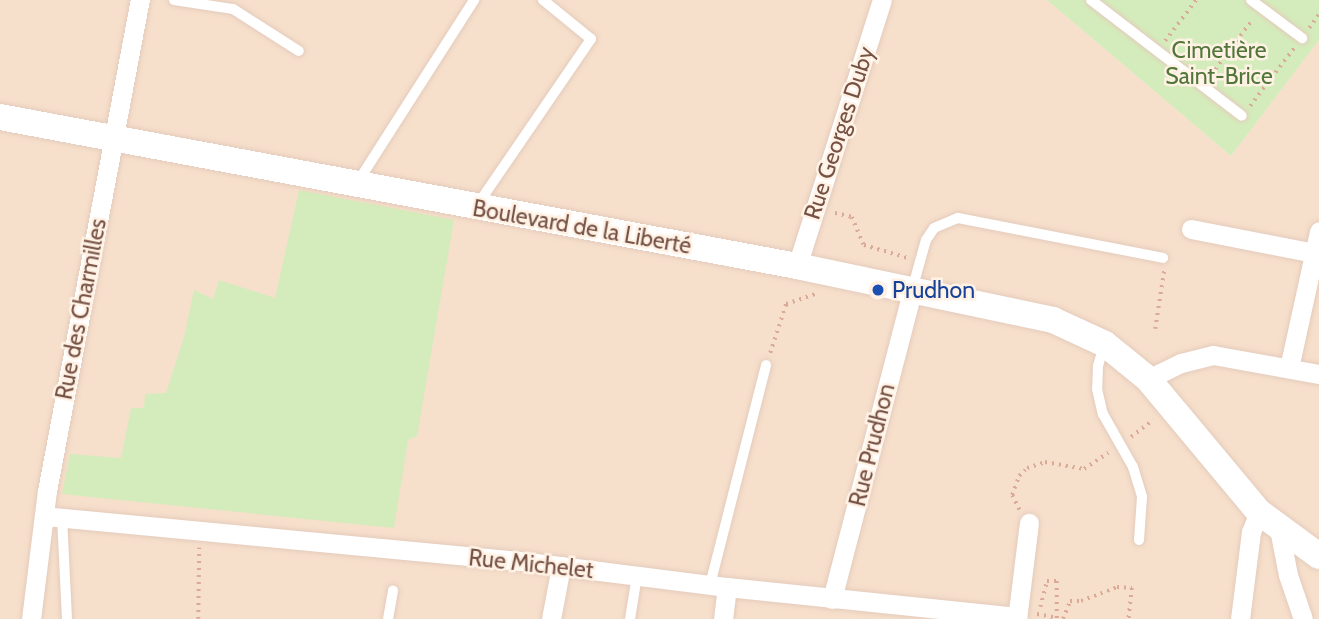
<!DOCTYPE html>
<html>
<head>
<meta charset="utf-8">
<style>
  body { margin:0 }
  #map { position:relative; width:1319px; height:619px; overflow:hidden; background:#feeedd; font-family:Cabin,sans-serif }
  div>[style] { position:absolute }
  [style*='--x'] { left:calc(var(--x)*1px); top:calc(var(--y)*1px); width:calc(var(--w)*1px); rotate:calc(var(--a)*1deg) }
  .residential>* { inset:0; background:#f6dfcb }
  .green>* { inset:0; background:#d4ecbb }
  .path>* { height:3.5px; margin-top:-1.75px; transform-origin:0; background:repeating-linear-gradient(90deg,#daaa96 0 2px,transparent 0 7px) }
  .roads { filter:drop-shadow(0 0 2px #e4cbbc) drop-shadow(0 0 2px #e4cbbc) }
  .lane>* { height:10px; margin:-5px; padding:0 5px; transform-origin:5px; border-radius:5px; background:#fff }
  .street>* { height:19px; margin:-9.5px; padding:0 9.5px; transform-origin:9.5px; border-radius:9.5px; background:#fff }
  .secondary>* { height:26px; margin:-13px; padding:0 13px; transform-origin:13px; border-radius:13px; background:#fff }
  .dots>* { width:19px; height:19px; translate:-50% -50%; box-sizing:border-box; border:4px solid #fff2e5; border-radius:50% }
  span { translate:-50% -50%; white-space:nowrap; text-align:center; line-height:1.15; -webkit-text-stroke:5px #fff2e5; paint-order:stroke }
  .park-label { font-size:23px; color:#517639 }
  .street-label { font-size:23px; color:#755144 }
  .transit-label { font-size:23px; color:#164399 }
  .left { translate:0 -50%; text-align:left }
</style>
</head>
<body>
<div id="map">
  <div class="residential">
    <i style="clip-path:polygon(0 0,1047px 0,1231px 156px,1319px 40px,1319px 619px,0 619px)"></i>
  </div>
  <div class="green">
    <i style="clip-path:polygon(1047px 0,1319px 0,1319px 40px,1231px 156px)"></i>
    <i style="clip-path:polygon(299px 190px,454px 220px,417px 436px,408px 440px,394px 528px,62px 494px,70px 454px,121px 458px,131px 408px,144px 408px,145px 394px,166px 393px,184px 337px,194px 290px,213px 299px,219px 280px,275px 298px)"></i>
  </div>
  <div class="path">
    <i style="--x:1309;--y:28;--w:17;--a:-54"></i>
    <i style="--x:1165;--y:41;--w:51;--a:-52.9"></i>
    <i style="--x:1211;--y:75;--w:69;--a:-53.3"></i>
    <i style="--x:1250;--y:106;--w:73;--a:-52.8"></i>
    <i style="--x:835;--y:213;--w:17;--a:13"></i>
    <i style="--x:852;--y:217;--w:30;--a:67"></i>
    <i style="--x:864;--y:245;--w:46;--a:16.5"></i>
    <i style="--x:1155;--y:329;--w:60;--a:-81.3"></i>
    <i style="--x:770;--y:353;--w:52;--a:-71.9"></i>
    <i style="--x:786;--y:304;--w:31;--a:-19"></i>
    <i style="--x:1131;--y:437;--w:28;--a:-38"></i>
    <i style="--x:1019;--y:510;--w:17;--a:-115"></i>
    <i style="--x:1012;--y:495;--w:20;--a:-70"></i>
    <i style="--x:1019;--y:476;--w:11;--a:-45"></i>
    <i style="--x:1027;--y:468;--w:19;--a:-18"></i>
    <i style="--x:1045;--y:462;--w:40;--a:10"></i>
    <i style="--x:1084;--y:469;--w:29;--a:-34"></i>
    <i style="--x:1040;--y:607;--w:27;--a:-75"></i>
    <i style="--x:1047;--y:581;--w:10;--a:0"></i>
    <i style="--x:1057;--y:581;--w:38;--a:90"></i>
    <i style="--x:1037;--y:614;--w:20;--a:11"></i>
    <i style="--x:198;--y:619;--w:71;--a:-89.2"></i>
    <i style="--x:1063;--y:619;--w:19;--a:-69"></i>
    <i style="--x:1070;--y:601;--w:11;--a:0"></i>
    <i style="--x:1081;--y:601;--w:39;--a:-21"></i>
    <i style="--x:1117;--y:587;--w:15;--a:4"></i>
    <i style="--x:1132;--y:588;--w:31;--a:96"></i>
  </div>
  <div class="roads">
    <div class="lane">
      <i style="--x:174;--y:0;--w:60;--a:8.7"></i>
      <i style="--x:233;--y:9;--w:78;--a:32.5"></i>
      <i style="--x:1091;--y:0;--w:190;--a:37.5"></i>
      <i style="--x:1251;--y:0;--w:64;--a:36.7"></i>
      <i style="--x:359;--y:180;--w:214;--a:-57.4"></i>
      <i style="--x:478;--y:204;--w:200;--a:-55.6"></i>
      <i style="--x:591;--y:39;--w:62;--a:-140.9"></i>
      <i style="--x:912;--y:290;--w:52;--a:-74.4"></i>
      <i style="--x:926;--y:240;--w:14;--a:-56"></i>
      <i style="--x:934;--y:228;--w:26;--a:-23"></i>
      <i style="--x:958;--y:218;--w:209;--a:11"></i>
      <i style="--x:1104;--y:345;--w:22;--a:106"></i>
      <i style="--x:1098;--y:366;--w:23;--a:92"></i>
      <i style="--x:1097;--y:389;--w:26;--a:77"></i>
      <i style="--x:1103;--y:414;--w:61;--a:60.5"></i>
      <i style="--x:1133;--y:467;--w:31;--a:73"></i>
      <i style="--x:1142;--y:497;--w:43;--a:94"></i>
      <i style="--x:62;--y:517;--w:102;--a:87.2"></i>
      <i style="--x:710;--y:585;--w:227;--a:-75.7"></i>
      <i style="--x:388;--y:619;--w:29;--a:-80"></i>
      <i style="--x:630;--y:619;--w:44;--a:-80.8"></i>
    </div>
    <div class="street">
      <i style="--x:1191;--y:229;--w:125;--a:11"></i>
      <i style="--x:797;--y:266;--w:279;--a:-72.3"></i>
      <i style="--x:1289;--y:368;--w:140;--a:-77.6"></i>
      <i style="--x:1148;--y:379;--w:37;--a:-26"></i>
      <i style="--x:1181;--y:363;--w:33;--a:-14"></i>
      <i style="--x:1213;--y:355;--w:108;--a:10.2"></i>
      <i style="--x:44;--y:516;--w:486;--a:5.4"></i>
      <i style="--x:528;--y:562;--w:201;--a:7.2"></i>
      <i style="--x:727;--y:587;--w:292;--a:5.9"></i>
      <i style="--x:1279;--y:529;--w:47;--a:78.9"></i>
      <i style="--x:1288;--y:575;--w:46;--a:71.2"></i>
      <i style="--x:832;--y:599;--w:318;--a:-75.4"></i>
      <i style="--x:31;--y:619;--w:129;--a:-82.9"></i>
      <i style="--x:47;--y:491;--w:500;--a:-79.3"></i>
      <i style="--x:551;--y:619;--w:54;--a:-79.3"></i>
      <i style="--x:723;--y:619;--w:32;--a:-83"></i>
      <i style="--x:1017;--y:619;--w:97;--a:-82.9"></i>
      <i style="--x:1240;--y:619;--w:88;--a:-82.8"></i>
      <i style="--x:1251;--y:532;--w:22;--a:-68"></i>
    </div>
    <div class="secondary">
      <i style="--x:0;--y:117;--w:811;--a:10.59"></i>
      <i style="--x:797;--y:266;--w:262;--a:11.9"></i>
      <i style="--x:1053;--y:320;--w:57;--a:24.8"></i>
      <i style="--x:1105;--y:344;--w:55;--a:39.1"></i>
      <i style="--x:1148;--y:379;--w:173;--a:50.2"></i>
      <i style="--x:1259;--y:512;--w:74;--a:36.3"></i>
    </div>
  </div>
  <div class="dots">
    <i style="left:878px;top:290px;background:#1a4fb4"></i>
  </div>
  <div class="park-label">
    <span style="left:1219px;top:63px">Cimetière<br>Saint-Brice</span>
  </div>
  <div class="street-label">
    <span style="left:839px;top:133px;rotate:-72deg">Rue Georges Duby</span>
    <span style="left:582px;top:227px;rotate:10deg">Boulevard de la Liberté</span>
    <span style="left:81px;top:309px;rotate:-79deg">Rue des Charmilles</span>
    <span style="left:872px;top:445px;rotate:-76deg">Rue Prudhon</span>
    <span style="left:531px;top:564px;rotate:6deg">Rue Michelet</span>
  </div>
  <div class="transit-label">
    <span class="left" style="left:892px;top:290px">Prudhon</span>
  </div>
</div>
</body>
</html>
